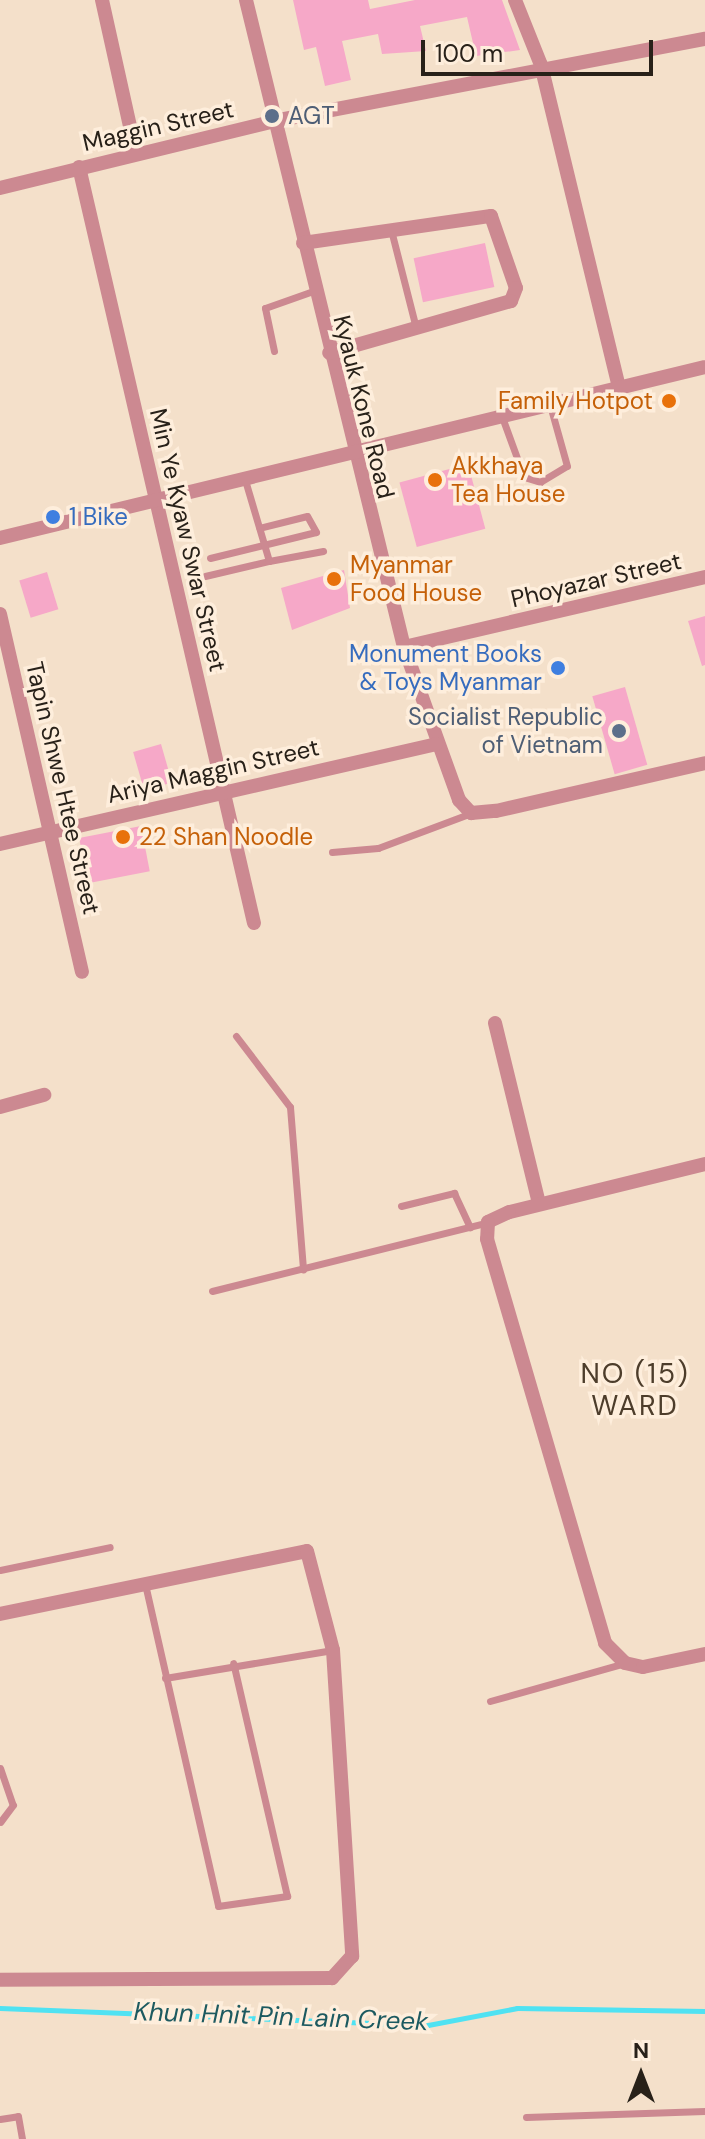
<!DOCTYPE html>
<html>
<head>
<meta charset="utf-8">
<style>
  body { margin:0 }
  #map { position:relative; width:705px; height:2139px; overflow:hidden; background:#f4e0ca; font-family:"DM Sans",sans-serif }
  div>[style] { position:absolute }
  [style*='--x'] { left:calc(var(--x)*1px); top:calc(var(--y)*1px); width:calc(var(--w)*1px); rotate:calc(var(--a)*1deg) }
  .stream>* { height:5px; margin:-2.5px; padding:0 2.5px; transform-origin:2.5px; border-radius:2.5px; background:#4fe2f2 }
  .building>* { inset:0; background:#f6a8c8; transform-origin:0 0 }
  .service>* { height:7px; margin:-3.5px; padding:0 3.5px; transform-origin:3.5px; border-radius:3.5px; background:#cc8991 }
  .minor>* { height:14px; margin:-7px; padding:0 7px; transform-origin:7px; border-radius:7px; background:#cc8991 }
  .dots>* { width:22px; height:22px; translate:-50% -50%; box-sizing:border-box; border:4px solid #feeedc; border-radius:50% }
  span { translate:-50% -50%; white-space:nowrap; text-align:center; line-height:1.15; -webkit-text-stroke:7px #feeedc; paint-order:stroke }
  .service-label { font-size:24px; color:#4e5e75 }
  .left { translate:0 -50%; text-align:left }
  .right { translate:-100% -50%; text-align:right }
  .street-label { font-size:24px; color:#282119 }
  .food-label { font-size:24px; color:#c56008 }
  .shop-label { font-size:24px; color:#366cbe }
  .water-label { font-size:26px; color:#1d5a60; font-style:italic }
  .quarter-label { font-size:28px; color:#4d3d2b; letter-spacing:2px }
  .north { position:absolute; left:601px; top:2035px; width:80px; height:80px; -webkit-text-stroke:6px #feeedc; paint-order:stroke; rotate:0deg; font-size:22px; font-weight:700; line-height:32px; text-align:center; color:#282119 }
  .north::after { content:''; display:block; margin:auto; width:28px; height:36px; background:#282119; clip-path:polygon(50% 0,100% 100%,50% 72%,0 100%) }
  .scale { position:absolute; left:421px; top:40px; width:232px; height:36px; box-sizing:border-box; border:4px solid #282119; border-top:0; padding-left:10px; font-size:24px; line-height:28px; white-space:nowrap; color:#282119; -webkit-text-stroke:6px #feeedc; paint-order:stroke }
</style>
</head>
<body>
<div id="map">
  <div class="stream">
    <i style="--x:0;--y:2008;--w:428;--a:2.3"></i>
    <i style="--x:428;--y:2025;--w:91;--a:-10.8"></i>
    <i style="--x:517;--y:2008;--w:188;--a:0.9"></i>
  </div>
  <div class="building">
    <i style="clip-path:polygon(293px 0,368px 0,370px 9px,415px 0,502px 0,520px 50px,476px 56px,467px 17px,420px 26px,426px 51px,382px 54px,378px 34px,342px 41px,351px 80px,325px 86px,316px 47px,304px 50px)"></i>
    <i style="left:485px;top:243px;width:45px;height:73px;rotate:78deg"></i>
    <i style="left:468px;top:464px;width:67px;height:71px;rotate:75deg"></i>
    <i style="clip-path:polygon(344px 570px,350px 608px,292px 630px,281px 588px)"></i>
    <i style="left:47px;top:572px;width:39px;height:29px;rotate:73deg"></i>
    <i style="clip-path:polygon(705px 616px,705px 665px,702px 666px,688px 621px)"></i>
    <i style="left:625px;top:687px;width:81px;height:34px;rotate:74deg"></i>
    <i style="left:161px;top:744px;width:40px;height:29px;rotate:74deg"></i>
    <i style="left:141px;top:826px;width:46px;height:63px;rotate:79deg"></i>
  </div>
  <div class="service">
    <i style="--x:391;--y:230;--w:101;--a:75.7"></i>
    <i style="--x:274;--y:351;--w:44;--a:-101.8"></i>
    <i style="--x:265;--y:308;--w:51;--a:-19.5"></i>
    <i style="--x:502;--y:417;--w:64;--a:69.9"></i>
    <i style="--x:524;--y:477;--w:17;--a:17"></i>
    <i style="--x:540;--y:482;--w:31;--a:-31"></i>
    <i style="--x:567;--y:466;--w:63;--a:-105.6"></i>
    <i style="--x:210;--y:558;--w:109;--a:-13.8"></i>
    <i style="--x:316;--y:532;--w:18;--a:-119"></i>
    <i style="--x:307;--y:516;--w:49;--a:166"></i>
    <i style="--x:269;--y:561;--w:55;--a:-10.5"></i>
    <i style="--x:205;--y:576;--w:66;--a:-13.2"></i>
    <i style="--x:269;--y:561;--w:84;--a:-106.5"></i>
    <i style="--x:332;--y:852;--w:46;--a:-5"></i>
    <i style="--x:378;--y:848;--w:99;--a:-20.6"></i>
    <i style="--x:236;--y:1036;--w:89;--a:52.7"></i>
    <i style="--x:290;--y:1107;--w:163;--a:85.4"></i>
    <i style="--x:401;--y:1206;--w:55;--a:-13.8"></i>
    <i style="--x:454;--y:1193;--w:38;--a:65"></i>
    <i style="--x:212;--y:1291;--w:284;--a:-14"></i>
    <i style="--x:0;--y:1570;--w:112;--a:-11.8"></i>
    <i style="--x:145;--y:1584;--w:330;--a:77.2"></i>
    <i style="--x:218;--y:1906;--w:70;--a:-8.2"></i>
    <i style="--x:287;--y:1896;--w:239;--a:-103"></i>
    <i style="--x:165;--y:1678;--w:170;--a:-9.5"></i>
    <i style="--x:490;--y:1701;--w:140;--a:-15.7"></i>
    <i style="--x:0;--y:1768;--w:39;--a:71"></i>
    <i style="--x:13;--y:1805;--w:21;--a:127"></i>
    <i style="--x:526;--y:2117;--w:179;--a:-1.9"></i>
    <i style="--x:0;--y:2119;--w:18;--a:-9"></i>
    <i style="--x:18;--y:2116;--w:23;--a:80"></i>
  </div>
  <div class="minor">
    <i style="--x:102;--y:0;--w:157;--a:77.5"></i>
    <i style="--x:246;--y:0;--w:666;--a:76.28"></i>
    <i style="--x:404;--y:647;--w:163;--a:70.2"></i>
    <i style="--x:459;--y:800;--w:18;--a:47"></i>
    <i style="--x:471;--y:813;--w:25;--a:-5"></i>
    <i style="--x:496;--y:811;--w:214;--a:-12.9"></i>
    <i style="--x:515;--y:0;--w:70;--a:68.2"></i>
    <i style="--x:541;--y:65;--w:332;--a:76.4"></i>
    <i style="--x:79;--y:167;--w:776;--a:76.97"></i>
    <i style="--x:0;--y:188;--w:282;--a:-13.7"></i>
    <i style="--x:274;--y:121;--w:439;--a:-10.8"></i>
    <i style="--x:303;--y:243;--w:190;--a:-8.2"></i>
    <i style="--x:491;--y:216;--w:76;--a:70.9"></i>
    <i style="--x:516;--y:288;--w:14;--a:111"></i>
    <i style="--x:511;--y:301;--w:189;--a:164.1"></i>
    <i style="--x:0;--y:538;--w:725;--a:-13.63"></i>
    <i style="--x:0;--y:614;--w:367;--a:77.1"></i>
    <i style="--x:404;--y:647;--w:309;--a:-13.1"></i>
    <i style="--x:0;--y:844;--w:447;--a:-12.9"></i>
    <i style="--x:495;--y:1023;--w:186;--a:76.3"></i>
    <i style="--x:0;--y:1107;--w:46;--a:-15.3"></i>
    <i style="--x:705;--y:1164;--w:202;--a:166.2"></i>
    <i style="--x:509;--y:1212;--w:23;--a:155"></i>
    <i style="--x:488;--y:1222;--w:17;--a:93"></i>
    <i style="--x:487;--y:1239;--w:421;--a:73.7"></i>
    <i style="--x:605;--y:1643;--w:28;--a:45"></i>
    <i style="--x:625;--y:1663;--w:18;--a:13"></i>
    <i style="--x:643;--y:1667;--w:63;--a:-11.8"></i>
    <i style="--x:0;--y:1614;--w:313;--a:-11.6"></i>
    <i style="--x:307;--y:1551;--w:102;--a:75.3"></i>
    <i style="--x:333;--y:1650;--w:307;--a:86.4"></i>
    <i style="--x:352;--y:1956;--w:30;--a:132"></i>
    <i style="--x:332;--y:1978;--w:332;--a:179.7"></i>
  </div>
  <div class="dots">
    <i style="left:272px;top:116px;background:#5c6f8a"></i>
    <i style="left:669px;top:401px;background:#e8710a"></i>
    <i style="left:435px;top:480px;background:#e8710a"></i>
    <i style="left:53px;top:517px;background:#3f7fe0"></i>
    <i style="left:334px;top:579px;background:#e8710a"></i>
    <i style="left:558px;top:668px;background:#3f7fe0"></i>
    <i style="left:619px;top:731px;background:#5c6f8a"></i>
    <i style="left:123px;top:837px;background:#e8710a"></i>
  </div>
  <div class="service-label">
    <span class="left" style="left:288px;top:116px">AGT</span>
    <span class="right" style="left:603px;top:731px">Socialist Republic<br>of Vietnam</span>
  </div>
  <div class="street-label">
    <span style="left:158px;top:126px;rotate:-13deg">Maggin Street</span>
    <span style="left:364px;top:407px;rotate:76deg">Kyauk Kone Road</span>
    <span style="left:188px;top:540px;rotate:77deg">Min Ye Kyaw Swar Street</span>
    <span style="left:596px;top:580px;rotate:-13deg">Phoyazar Street</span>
    <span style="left:213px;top:771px;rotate:-13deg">Ariya Maggin Street</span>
    <span style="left:63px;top:788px;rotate:77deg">Tapin Shwe Htee Street</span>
  </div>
  <div class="food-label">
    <span class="right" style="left:653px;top:401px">Family Hotpot</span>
    <span class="left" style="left:451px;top:480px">Akkhaya<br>Tea House</span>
    <span class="left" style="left:350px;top:579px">Myanmar<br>Food House</span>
    <span class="left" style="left:139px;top:837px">22 Shan Noodle</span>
  </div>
  <div class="shop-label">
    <span class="left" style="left:69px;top:517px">1 Bike</span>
    <span class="right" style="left:542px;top:668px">Monument Books<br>&amp; Toys Myanmar</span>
  </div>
  <div class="water-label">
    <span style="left:281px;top:2017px;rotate:2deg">Khun Hnit Pin Lain Creek</span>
  </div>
  <div class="quarter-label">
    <span style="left:635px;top:1390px">NO (15)<br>WARD</span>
  </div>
  <div class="north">N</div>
  <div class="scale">100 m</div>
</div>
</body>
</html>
